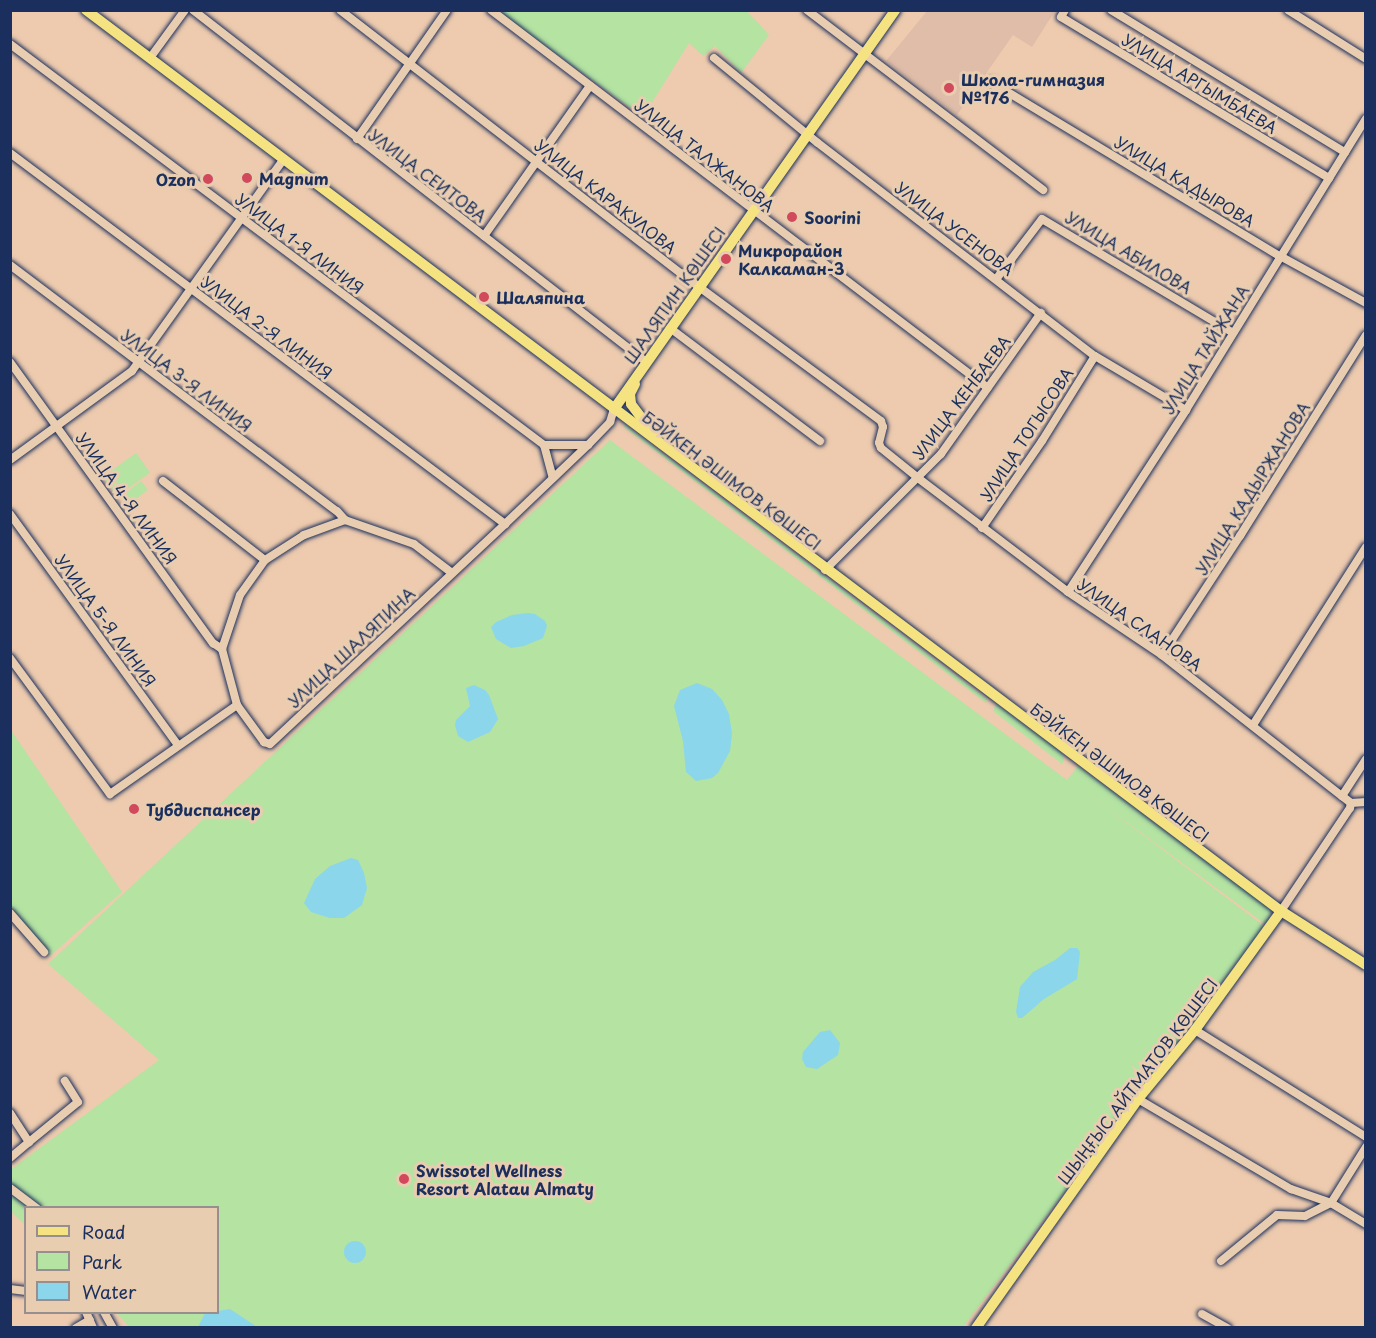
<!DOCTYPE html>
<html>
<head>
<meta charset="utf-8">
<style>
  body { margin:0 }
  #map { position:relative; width:1376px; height:1338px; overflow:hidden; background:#eecbae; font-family:"Playpen Sans",sans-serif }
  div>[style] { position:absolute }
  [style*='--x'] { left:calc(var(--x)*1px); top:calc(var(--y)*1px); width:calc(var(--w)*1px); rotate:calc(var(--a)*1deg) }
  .built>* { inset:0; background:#e0bda8 }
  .green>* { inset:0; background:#b4e3a2; transform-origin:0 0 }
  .water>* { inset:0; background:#8bd6eb }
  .round { border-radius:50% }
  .roads { filter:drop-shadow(0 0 2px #1b2f5e) drop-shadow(0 0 2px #1b2f5e) }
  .minor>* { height:8px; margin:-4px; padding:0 4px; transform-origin:4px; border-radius:4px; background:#e9cdb0 }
  .major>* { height:10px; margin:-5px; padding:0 5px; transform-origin:5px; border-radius:5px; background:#f5e382 }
  .dots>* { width:16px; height:16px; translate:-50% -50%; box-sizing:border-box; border:3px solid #e9cdb0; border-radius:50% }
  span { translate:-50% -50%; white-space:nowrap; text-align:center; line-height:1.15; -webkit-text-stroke:6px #e9cdb0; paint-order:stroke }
  .poi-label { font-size:16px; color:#1b2f5e; font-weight:700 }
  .left { translate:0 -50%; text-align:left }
  .right { translate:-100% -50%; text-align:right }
  .street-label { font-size:16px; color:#1b2f5e }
  .frame { position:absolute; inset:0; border:12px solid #1b2f5e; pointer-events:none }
  .legend { position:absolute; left:24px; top:1206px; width:195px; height:108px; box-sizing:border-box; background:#e9cdb0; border:2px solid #978e8f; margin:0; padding:8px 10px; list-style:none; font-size:18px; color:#1b2f5e }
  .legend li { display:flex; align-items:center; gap:12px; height:30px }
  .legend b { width:30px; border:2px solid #978e8f }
</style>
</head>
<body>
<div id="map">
  <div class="built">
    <i style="clip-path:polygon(927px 11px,927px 10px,1055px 11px,1032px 47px,1013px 35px,957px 115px,886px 61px)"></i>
  </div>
  <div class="green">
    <i style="clip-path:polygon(497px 11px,747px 11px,769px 35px,741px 73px,715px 46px,703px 56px,689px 43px,643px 117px)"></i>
    <i style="clip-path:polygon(625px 425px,987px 699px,986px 703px,624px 427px)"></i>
    <i style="clip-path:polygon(610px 440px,1067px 780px,1078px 766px,1264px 904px,1271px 910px,1270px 917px,1265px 924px,1090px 795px,1264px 926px,963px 1327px,129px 1327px,117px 1313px,218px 1312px,218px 1208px,26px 1208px,25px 1225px,11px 1211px,10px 1170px,159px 1060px,48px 964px)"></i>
    <i style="left:136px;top:453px;width:24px;height:41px;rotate:54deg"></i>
    <i style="left:141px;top:481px;width:11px;height:26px;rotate:52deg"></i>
    <i style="clip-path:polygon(996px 704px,1062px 753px,1064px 760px,1062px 764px,993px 711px)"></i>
    <i style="clip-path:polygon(10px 729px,122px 892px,50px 956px,11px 907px)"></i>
  </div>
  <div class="water">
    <i style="clip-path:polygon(528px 613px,535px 614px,545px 621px,547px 626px,543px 638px,524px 646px,511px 648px,496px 639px,491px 627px,496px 622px,512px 615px)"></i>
    <i style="clip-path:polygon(697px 683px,712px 689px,722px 700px,729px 714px,732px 734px,730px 751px,718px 773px,712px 778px,696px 781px,686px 772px,683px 741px,674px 706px,680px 690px)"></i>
    <i style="clip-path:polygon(474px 685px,485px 690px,489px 695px,498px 719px,490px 732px,468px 742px,458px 736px,455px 725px,456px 720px,470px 706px,466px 688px)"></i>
    <i style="clip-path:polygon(351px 858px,358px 860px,364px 873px,367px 888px,362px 905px,344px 918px,330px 918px,311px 912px,304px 903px,315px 879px,330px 866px)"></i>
    <i style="clip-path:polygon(1070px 948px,1077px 948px,1080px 952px,1077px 979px,1044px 999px,1022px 1018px,1018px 1018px,1016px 1012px,1020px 987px,1033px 972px,1055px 960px)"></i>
    <i style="clip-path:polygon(830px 1030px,840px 1043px,838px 1055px,817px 1069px,806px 1067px,802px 1059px,803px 1052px,820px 1032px)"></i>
    <i class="round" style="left:344px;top:1241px;width:22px;height:22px"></i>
    <i style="clip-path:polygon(230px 1309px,257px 1327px,198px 1327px,205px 1313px)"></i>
  </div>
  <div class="roads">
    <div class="minor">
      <i style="--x:193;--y:10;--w:572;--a:37.83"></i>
      <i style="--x:340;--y:10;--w:438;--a:37.7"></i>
      <i style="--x:687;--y:278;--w:241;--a:36.4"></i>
      <i style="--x:881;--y:421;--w:6;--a:72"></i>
      <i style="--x:883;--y:427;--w:16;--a:104"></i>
      <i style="--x:879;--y:443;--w:5;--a:68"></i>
      <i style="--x:881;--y:448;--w:48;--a:39"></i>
      <i style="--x:918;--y:478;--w:188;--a:37.2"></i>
      <i style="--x:1068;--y:592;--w:113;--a:33.8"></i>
      <i style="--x:1162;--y:655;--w:229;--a:38.1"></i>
      <i style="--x:491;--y:10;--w:624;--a:37.26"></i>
      <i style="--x:807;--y:10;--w:297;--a:37.3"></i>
      <i style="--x:1065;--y:10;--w:8;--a:120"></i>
      <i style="--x:1061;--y:17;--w:313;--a:31"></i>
      <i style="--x:1111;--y:10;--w:274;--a:31.3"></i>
      <i style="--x:1288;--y:10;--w:92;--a:32.1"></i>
      <i style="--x:10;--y:44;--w:668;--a:36.9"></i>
      <i style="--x:544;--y:445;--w:34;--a:75"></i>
      <i style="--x:150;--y:58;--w:59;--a:-53.9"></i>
      <i style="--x:714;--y:58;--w:134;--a:39.3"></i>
      <i style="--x:818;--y:143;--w:349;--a:37.6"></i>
      <i style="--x:1095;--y:356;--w:106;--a:30.7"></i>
      <i style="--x:991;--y:82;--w:337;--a:31.1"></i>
      <i style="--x:1280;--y:256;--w:98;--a:28.7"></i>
      <i style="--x:357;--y:139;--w:157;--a:-55.1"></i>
      <i style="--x:10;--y:153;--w:619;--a:36.85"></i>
      <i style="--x:484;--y:236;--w:184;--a:-54.8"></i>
      <i style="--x:10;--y:265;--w:409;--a:37"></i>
      <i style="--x:337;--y:511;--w:12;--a:48"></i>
      <i style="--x:997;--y:278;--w:74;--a:-52.7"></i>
      <i style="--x:1042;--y:219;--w:222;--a:30.8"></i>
      <i style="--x:670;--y:328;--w:188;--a:37"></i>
      <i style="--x:10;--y:362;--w:347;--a:54.2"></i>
      <i style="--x:213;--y:643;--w:11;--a:34"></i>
      <i style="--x:544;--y:445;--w:44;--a:0"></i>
      <i style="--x:10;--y:460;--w:151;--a:-36.1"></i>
      <i style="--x:132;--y:371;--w:259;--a:-54.4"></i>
      <i style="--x:163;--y:481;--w:129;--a:37.8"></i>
      <i style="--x:10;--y:514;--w:284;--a:54"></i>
      <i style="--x:982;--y:528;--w:106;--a:-55.4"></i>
      <i style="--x:1042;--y:441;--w:100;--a:-58.1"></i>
      <i style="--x:825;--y:570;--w:164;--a:-45"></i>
      <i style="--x:941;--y:454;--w:173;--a:-54.7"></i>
      <i style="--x:452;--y:573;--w:48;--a:-142.7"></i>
      <i style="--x:414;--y:544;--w:73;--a:-160.8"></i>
      <i style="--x:345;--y:520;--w:44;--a:159.9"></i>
      <i style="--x:304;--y:535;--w:46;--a:147.3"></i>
      <i style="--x:265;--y:560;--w:43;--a:125.5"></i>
      <i style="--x:240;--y:595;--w:57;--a:108.4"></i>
      <i style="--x:222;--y:649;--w:58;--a:75"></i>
      <i style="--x:237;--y:705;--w:46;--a:53.9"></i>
      <i style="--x:264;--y:742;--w:6;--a:18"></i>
      <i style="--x:270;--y:744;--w:322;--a:-43.1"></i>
      <i style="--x:505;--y:524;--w:115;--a:-43.6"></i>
      <i style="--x:588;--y:445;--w:32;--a:-46"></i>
      <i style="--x:610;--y:422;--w:14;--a:-73"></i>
      <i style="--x:1068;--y:592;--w:217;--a:-57"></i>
      <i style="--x:1186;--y:410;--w:342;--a:-58.3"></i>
      <i style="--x:1162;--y:655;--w:142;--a:-56.8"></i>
      <i style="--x:1240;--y:536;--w:237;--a:-57.9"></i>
      <i style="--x:10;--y:658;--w:169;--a:53.7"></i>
      <i style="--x:110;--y:794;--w:155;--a:-35"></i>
      <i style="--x:1253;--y:725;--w:211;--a:-57.6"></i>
      <i style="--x:1351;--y:803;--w:15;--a:-4"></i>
      <i style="--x:1281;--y:911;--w:124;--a:-56.2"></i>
      <i style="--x:1350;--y:808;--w:5;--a:-79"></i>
      <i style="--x:1351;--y:803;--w:11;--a:-142"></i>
      <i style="--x:1342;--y:796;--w:44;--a:-57"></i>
      <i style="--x:10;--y:913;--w:52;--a:48.9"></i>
      <i style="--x:1195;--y:1030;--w:202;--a:32"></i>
      <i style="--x:1138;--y:1099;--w:178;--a:30.5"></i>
      <i style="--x:1291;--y:1189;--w:42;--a:19.3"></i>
      <i style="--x:1331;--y:1203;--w:41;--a:31"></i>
      <i style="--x:10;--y:1113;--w:35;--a:57"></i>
      <i style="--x:29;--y:1142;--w:25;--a:140"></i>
      <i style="--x:29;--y:1142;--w:63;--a:-39.2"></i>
      <i style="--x:78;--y:1102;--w:25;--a:-122"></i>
      <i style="--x:10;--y:1188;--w:34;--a:37"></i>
      <i style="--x:1221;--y:1261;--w:72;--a:-39.4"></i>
      <i style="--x:1277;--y:1215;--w:28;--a:2"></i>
      <i style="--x:1305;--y:1216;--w:29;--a:-27"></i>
      <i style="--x:1331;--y:1203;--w:66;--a:-58"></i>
      <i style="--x:10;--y:1289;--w:16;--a:7"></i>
      <i style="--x:86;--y:1312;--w:17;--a:66"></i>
      <i style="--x:104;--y:1312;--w:18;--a:61"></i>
      <i style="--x:1202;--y:1314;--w:29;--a:29"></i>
      <i style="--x:76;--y:1328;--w:16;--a:-30"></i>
    </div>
    <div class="major">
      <i style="--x:86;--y:10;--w:1497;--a:37.02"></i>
      <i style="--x:1281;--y:911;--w:101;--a:32.4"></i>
      <i style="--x:635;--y:384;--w:11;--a:117"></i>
      <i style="--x:630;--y:394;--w:10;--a:84"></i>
      <i style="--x:631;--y:404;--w:39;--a:53"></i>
      <i style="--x:614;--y:409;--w:488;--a:-54.8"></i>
      <i style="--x:976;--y:1328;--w:281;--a:-54.7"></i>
      <i style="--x:1138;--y:1099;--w:89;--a:-50.4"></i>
      <i style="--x:1195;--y:1030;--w:147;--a:-54.1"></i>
    </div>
  </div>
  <div class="dots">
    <i style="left:949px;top:88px;background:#d1495b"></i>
    <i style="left:247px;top:178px;background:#d1495b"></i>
    <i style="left:208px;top:179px;background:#d1495b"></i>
    <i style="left:792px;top:217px;background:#d1495b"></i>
    <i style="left:726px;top:259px;background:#d1495b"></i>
    <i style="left:484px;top:297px;background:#d1495b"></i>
    <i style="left:134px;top:809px;background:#d1495b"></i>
    <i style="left:404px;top:1179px;background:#d1495b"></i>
  </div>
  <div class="poi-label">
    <span class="left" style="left:961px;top:88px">Школа-гимназия<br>№176</span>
    <span class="left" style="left:259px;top:178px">Magnum</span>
    <span class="right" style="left:196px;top:179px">Ozon</span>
    <span class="left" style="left:804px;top:217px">Soorini</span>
    <span class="left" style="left:738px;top:259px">Микрорайон<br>Калкаман-3</span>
    <span class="left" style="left:496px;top:297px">Шаляпина</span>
    <span class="left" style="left:146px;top:809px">Тубдиспансер</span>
    <span class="left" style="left:416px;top:1179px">Swissotel Wellness<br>Resort Alatau Almaty</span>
  </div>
  <div class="street-label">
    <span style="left:1200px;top:83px;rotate:31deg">УЛИЦА АРГЫМБАЕВА</span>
    <span style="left:705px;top:155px;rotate:38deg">УЛИЦА ТАЛЖАНОВА</span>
    <span style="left:428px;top:175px;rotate:37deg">УЛИЦА СЕИТОВА</span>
    <span style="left:1185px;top:181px;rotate:31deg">УЛИЦА КАДЫРОВА</span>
    <span style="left:606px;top:196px;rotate:38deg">УЛИЦА КАРАКУЛОВА</span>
    <span style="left:955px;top:228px;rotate:37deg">УЛИЦА УСЕНОВА</span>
    <span style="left:300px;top:243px;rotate:37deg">УЛИЦА 1-Я ЛИНИЯ</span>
    <span style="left:1129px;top:252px;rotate:31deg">УЛИЦА АБИЛОВА</span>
    <span style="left:674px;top:295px;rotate:-55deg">ШАЛЯПИН КӨШЕСІ</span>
    <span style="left:267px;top:327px;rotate:37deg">УЛИЦА 2-Я ЛИНИЯ</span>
    <span style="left:1205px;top:349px;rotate:-58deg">УЛИЦА ТАЙЖАНА</span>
    <span style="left:187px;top:380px;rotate:37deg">УЛИЦА 3-Я ЛИНИЯ</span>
    <span style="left:961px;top:397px;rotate:-53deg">УЛИЦА КЕНБАЕВА</span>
    <span style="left:1026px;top:434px;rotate:-57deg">УЛИЦА ТОГЫСОВА</span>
    <span style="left:732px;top:480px;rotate:37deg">БӘЙКЕН ӘШІМОВ КӨШЕСІ</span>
    <span style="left:1252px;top:488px;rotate:-58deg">УЛИЦА КАДЫРЖАНОВА</span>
    <span style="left:127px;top:498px;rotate:54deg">УЛИЦА 4-Я ЛИНИЯ</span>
    <span style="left:106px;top:620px;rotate:54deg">УЛИЦА 5-Я ЛИНИЯ</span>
    <span style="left:1140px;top:624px;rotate:35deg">УЛИЦА СЛАНОВА</span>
    <span style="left:351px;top:647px;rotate:-43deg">УЛИЦА ШАЛЯПИНА</span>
    <span style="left:1120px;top:772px;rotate:37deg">БӘЙКЕН ӘШІМОВ КӨШЕСІ</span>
    <span style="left:1137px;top:1081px;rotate:-53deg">ШЫҢҒЫС АЙТМАТОВ КӨШЕСІ</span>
  </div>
  <div class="frame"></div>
  <ul class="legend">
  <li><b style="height:8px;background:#f5e382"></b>Road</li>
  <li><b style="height:16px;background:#b4e3a2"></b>Park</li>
  <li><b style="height:16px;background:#8bd6eb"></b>Water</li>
  </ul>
</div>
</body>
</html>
